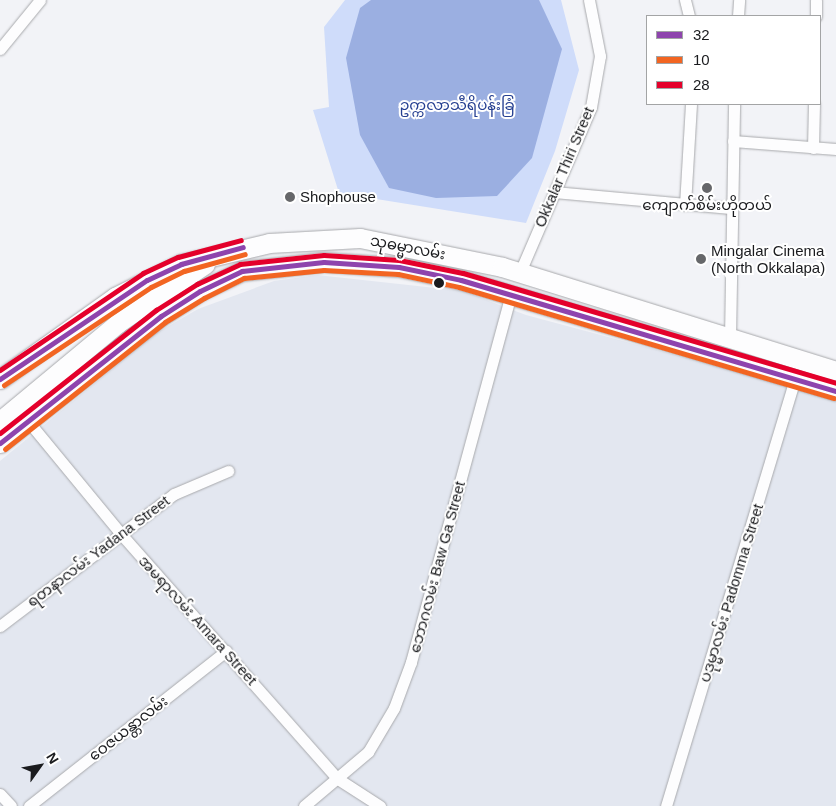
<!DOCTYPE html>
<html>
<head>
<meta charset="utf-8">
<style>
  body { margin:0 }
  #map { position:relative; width:836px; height:806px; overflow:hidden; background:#f2f3f7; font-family:Arial,"Noto Sans Myanmar",sans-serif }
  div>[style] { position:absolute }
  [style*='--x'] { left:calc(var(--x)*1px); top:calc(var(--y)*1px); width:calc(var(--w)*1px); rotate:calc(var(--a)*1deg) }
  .built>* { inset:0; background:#e3e7f0 }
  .green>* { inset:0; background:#cfdcfa }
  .water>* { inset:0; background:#9bafe1 }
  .roads { filter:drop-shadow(0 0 1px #a8a9ac) drop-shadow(0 0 1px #a8a9ac) }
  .street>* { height:11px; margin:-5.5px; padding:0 5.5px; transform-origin:5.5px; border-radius:5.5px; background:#fdfdfe }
  .primary>* { height:19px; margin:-9.5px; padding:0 9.5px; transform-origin:9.5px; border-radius:9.5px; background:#fdfdfe }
  .bus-1>* { height:5px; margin:-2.5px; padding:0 2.5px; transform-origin:2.5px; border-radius:2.5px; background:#8e44ad }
  .bus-2>* { height:5px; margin:-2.5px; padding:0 2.5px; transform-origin:2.5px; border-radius:2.5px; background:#f26522 }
  .bus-3>* { height:5px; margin:-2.5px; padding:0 2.5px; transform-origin:2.5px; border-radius:2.5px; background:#e4002b }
  .dots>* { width:14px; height:14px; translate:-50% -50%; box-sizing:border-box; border:2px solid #fff; border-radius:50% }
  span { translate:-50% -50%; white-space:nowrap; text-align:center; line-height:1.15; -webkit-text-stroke:4px #fff; paint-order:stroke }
  .park-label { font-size:15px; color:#253f91 }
  .street-label { font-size:15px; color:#1a1b1e }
  .poi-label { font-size:15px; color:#1a1b1e }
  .left { translate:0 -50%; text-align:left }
  .legend { position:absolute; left:646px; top:15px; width:175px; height:90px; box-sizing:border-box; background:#fff; border:1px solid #a3a4a5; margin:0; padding:6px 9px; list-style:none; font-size:15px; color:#1a1b1e }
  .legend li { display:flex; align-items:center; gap:10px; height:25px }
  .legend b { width:25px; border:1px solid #a3a4a5 }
  .north { position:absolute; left:15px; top:741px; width:50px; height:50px; -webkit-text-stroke:4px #fff; paint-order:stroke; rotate:58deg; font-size:14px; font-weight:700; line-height:20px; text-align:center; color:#1a1b1e }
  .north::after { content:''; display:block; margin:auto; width:18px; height:22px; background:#1a1b1e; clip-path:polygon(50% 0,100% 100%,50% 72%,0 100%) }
</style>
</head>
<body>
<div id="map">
  <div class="built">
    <i style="clip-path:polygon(317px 275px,463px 291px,526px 315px,836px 398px,836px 806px,0 806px,0 461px,155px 334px,198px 309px,274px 281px)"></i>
  </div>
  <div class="green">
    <i style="clip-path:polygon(345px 0,561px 0,579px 70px,555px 151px,526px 223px,339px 193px,313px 110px,329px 107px,324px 27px)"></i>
  </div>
  <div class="water">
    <i style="clip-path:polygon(371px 0,539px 0,562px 49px,532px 158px,497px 196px,436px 198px,389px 188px,360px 135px,346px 58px,360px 8px)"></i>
  </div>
  <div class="roads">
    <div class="street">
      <i style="--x:685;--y:0;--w:16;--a:76"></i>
      <i style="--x:738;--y:16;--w:16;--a:-86"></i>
      <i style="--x:816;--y:16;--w:16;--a:-90"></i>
      <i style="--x:0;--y:49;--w:63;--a:-50.8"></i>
      <i style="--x:733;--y:141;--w:103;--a:4.4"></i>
      <i style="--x:813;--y:148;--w:44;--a:-88.7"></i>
      <i style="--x:554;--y:192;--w:177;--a:5.2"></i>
      <i style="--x:685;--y:205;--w:101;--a:-86.6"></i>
      <i style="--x:520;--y:272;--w:180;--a:-66.7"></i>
      <i style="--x:591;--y:107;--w:52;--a:-80"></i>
      <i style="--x:600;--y:56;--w:57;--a:-101.1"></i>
      <i style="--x:730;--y:338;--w:234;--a:-89"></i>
      <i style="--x:28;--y:421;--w:146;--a:50.5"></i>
      <i style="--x:121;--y:534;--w:327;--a:48.5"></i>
      <i style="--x:338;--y:779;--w:50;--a:32.7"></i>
      <i style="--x:0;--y:626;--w:218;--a:-37.2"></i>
      <i style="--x:174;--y:494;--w:59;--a:-23.1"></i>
      <i style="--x:0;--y:794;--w:16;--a:47"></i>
      <i style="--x:29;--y:806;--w:251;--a:-38.2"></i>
      <i style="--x:304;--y:806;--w:84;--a:-40.2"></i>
      <i style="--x:368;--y:752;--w:51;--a:-59.4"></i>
      <i style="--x:394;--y:708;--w:49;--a:-69.7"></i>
      <i style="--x:411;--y:662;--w:380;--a:-74.8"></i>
      <i style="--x:666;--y:806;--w:446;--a:-73.2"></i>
    </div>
    <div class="primary">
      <i style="--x:0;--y:379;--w:141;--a:-35.5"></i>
      <i style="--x:115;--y:297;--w:74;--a:-26.6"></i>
      <i style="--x:181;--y:264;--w:90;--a:-13.4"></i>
      <i style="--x:269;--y:243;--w:91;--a:-3.1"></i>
      <i style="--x:360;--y:238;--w:145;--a:11.5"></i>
      <i style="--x:502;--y:267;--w:350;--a:17.3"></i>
      <i style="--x:0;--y:421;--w:153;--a:-39.7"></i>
      <i style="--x:118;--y:323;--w:105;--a:-34.1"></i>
      <i style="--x:0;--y:443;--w:205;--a:-38.3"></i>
      <i style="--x:161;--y:316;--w:46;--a:-32.7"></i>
      <i style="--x:200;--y:291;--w:47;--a:-25.5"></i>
      <i style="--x:242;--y:271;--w:82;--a:-6.3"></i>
      <i style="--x:324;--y:262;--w:75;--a:3.8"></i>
      <i style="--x:399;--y:267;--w:63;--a:11.8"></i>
      <i style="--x:461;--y:280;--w:391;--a:16.5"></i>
    </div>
  </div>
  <div class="bus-1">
    <i style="--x:0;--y:379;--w:177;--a:-34"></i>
    <i style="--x:147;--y:280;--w:38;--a:-25"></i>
    <i style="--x:181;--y:264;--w:64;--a:-15.3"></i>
    <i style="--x:0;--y:443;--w:205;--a:-38.3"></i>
    <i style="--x:161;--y:316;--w:46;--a:-32.7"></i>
    <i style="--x:200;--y:291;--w:47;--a:-25.5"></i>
    <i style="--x:242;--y:271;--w:82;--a:-6.3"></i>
    <i style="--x:324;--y:262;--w:75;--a:3.8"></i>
    <i style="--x:399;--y:267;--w:63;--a:11.8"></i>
    <i style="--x:461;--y:280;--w:391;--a:16.5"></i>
  </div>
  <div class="bus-2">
    <i style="--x:4;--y:385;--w:177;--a:-33.7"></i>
    <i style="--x:151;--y:287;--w:37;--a:-26"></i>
    <i style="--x:184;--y:271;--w:63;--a:-15.6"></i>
    <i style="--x:5;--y:449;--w:204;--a:-38.4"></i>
    <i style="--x:165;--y:322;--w:46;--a:-31.6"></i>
    <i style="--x:204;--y:298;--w:45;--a:-26.6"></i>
    <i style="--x:244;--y:278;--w:80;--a:-5.7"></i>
    <i style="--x:324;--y:270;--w:74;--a:3.1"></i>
    <i style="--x:398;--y:274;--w:62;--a:12"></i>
    <i style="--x:459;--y:287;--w:391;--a:16.5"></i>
  </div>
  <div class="bus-3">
    <i style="--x:0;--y:370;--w:173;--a:-34.1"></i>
    <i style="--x:143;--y:273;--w:38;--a:-25"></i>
    <i style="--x:178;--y:257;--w:65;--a:-15.1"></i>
    <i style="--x:0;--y:433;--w:199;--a:-38.3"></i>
    <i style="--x:156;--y:310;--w:49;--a:-32.4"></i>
    <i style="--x:197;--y:284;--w:47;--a:-24.9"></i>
    <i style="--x:240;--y:264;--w:84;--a:-6.1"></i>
    <i style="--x:324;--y:255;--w:75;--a:3.8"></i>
    <i style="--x:399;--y:260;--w:65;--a:11.5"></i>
    <i style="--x:463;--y:273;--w:389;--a:16.4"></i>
  </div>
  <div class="dots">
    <i style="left:707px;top:188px;background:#66676a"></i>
    <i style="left:290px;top:197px;background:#66676a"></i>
    <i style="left:701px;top:259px;background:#66676a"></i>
    <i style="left:439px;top:283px;background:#1a1b1e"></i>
  </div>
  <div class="park-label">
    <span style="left:457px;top:105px">ဥက္ကလာသီရိပန်းခြံ</span>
  </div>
  <div class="street-label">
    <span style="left:564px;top:167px;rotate:-67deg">Okkalar Thiri Street</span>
    <span style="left:408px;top:247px;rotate:11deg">သုဓမ္မာလမ်း</span>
    <span style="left:98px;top:551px;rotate:-37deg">ရတနာလမ်း Yadana Street</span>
    <span style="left:437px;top:567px;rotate:-75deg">ဘောဂလမ်း Baw Ga Street</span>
    <span style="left:731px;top:593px;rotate:-73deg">ပဒုမ္မာလမ်း Padomma Street</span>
    <span style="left:198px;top:620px;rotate:48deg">အမရာလမ်း Amara Street</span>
    <span style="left:128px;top:728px;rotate:-38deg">ဝေဇယန္တာလမ်း</span>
  </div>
  <div class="poi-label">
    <span class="left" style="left:300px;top:197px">Shophouse</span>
    <span style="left:707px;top:205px">ကျောက်စိမ်းဟိုတယ်</span>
    <span class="left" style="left:711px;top:259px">Mingalar Cinema<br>(North Okkalapa)</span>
  </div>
  <ul class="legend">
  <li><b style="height:6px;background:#8e44ad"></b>32</li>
  <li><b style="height:6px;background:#f26522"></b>10</li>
  <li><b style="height:6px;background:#e4002b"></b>28</li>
  </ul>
  <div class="north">N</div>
</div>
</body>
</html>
